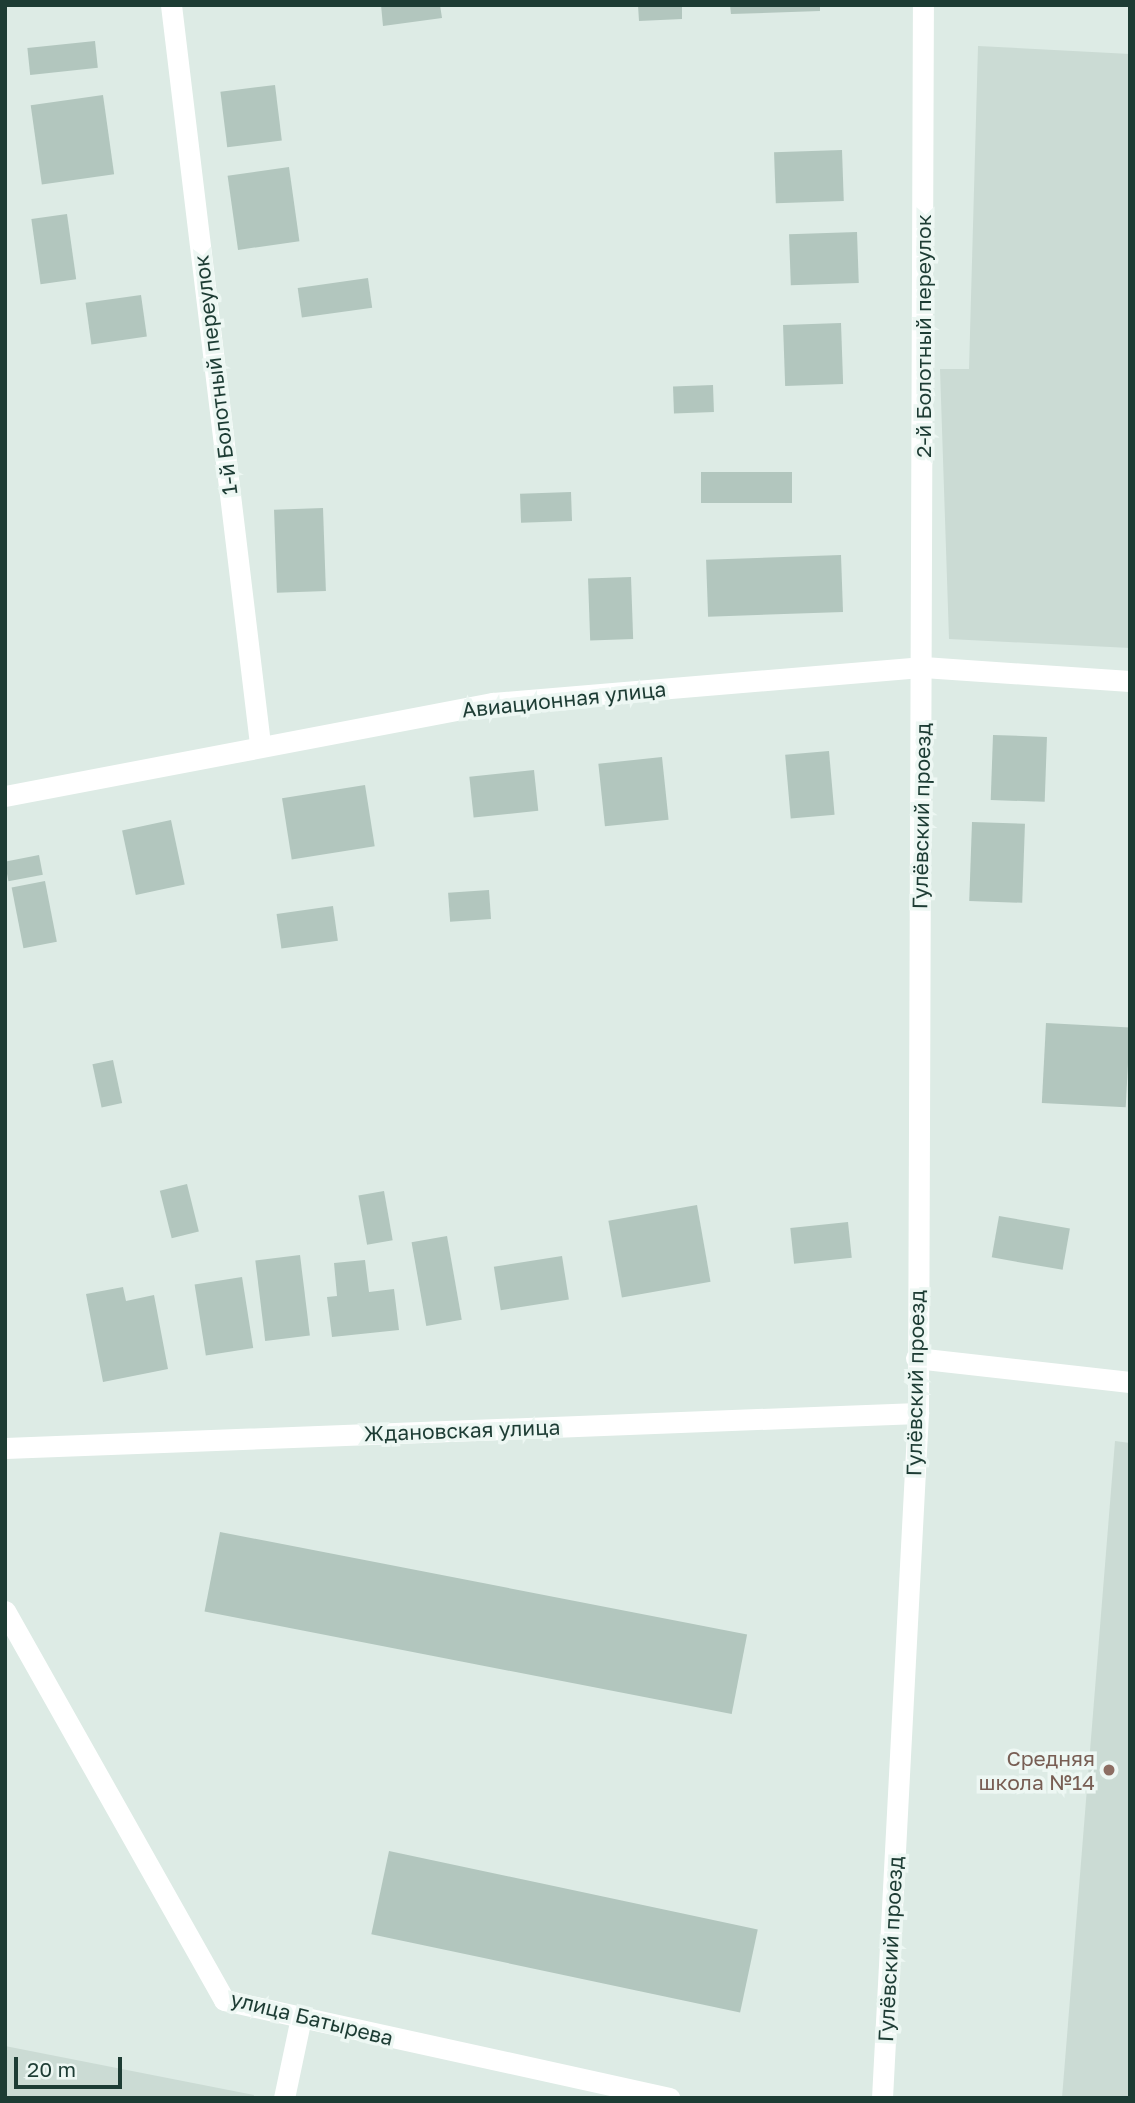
<!DOCTYPE html>
<html>
<head>
<meta charset="utf-8">
<style>
  body { margin:0 }
  #map { position:relative; width:1135px; height:2103px; overflow:hidden; background:#ddebe5; font-family:"Golos Text",sans-serif }
  div>[style] { position:absolute }
  [style*='--x'] { left:calc(var(--x)*1px); top:calc(var(--y)*1px); width:calc(var(--w)*1px); rotate:calc(var(--a)*1deg) }
  .built>* { inset:0; background:#cbdbd4 }
  .building>* { inset:0; background:#b2c6be; transform-origin:0 0 }
  .minor>* { height:21px; margin:-10.5px; padding:0 10.5px; transform-origin:10.5px; border-radius:10.5px; background:#fff }
  .dots>* { width:19px; height:19px; translate:-50% -50%; box-sizing:border-box; border:4px solid #edf7f3; border-radius:50% }
  span { translate:-50% -50%; white-space:nowrap; text-align:center; line-height:1.15; -webkit-text-stroke:7px #edf7f3; paint-order:stroke }
  .street-label { font-size:21px; color:#1d3c34 }
  .education-label { font-size:21px; color:#785e54 }
  .right { translate:-100% -50%; text-align:right }
  .frame { position:absolute; inset:0; border:7px solid #1d3c34; pointer-events:none }
  .scale { position:absolute; left:14px; top:2057px; width:108px; height:32px; box-sizing:border-box; border:4px solid #1d3c34; border-top:0; padding-left:9px; font-size:21px; line-height:24px; white-space:nowrap; color:#1d3c34; -webkit-text-stroke:5px #edf7f3; paint-order:stroke }
</style>
</head>
<body>
<div id="map">
  <div class="built">
    <i style="clip-path:polygon(978px 46px,1130px 54px,1130px 648px,949px 639px,940px 369px,969px 369px)"></i>
    <i style="clip-path:polygon(1115px 1441px,1130px 1443px,1130px 2098px,1062px 2098px)"></i>
    <i style="clip-path:polygon(5px 2046px,254px 2095px,253px 2098px,5px 2098px)"></i>
  </div>
  <div class="building">
    <i style="clip-path:polygon(381px 5px,440px 5px,442px 18px,383px 26px)"></i>
    <i style="clip-path:polygon(638px 5px,682px 5px,682px 19px,639px 21px)"></i>
    <i style="clip-path:polygon(730px 5px,820px 5px,820px 11px,731px 14px)"></i>
    <i style="left:95px;top:41px;width:27px;height:68px;rotate:84deg"></i>
    <i style="left:275px;top:85px;width:56px;height:55px;rotate:83deg"></i>
    <i style="left:103px;top:95px;width:80px;height:73px;rotate:82deg"></i>
    <i style="left:842px;top:150px;width:51px;height:68px;rotate:88deg"></i>
    <i style="left:289px;top:167px;width:75px;height:62px;rotate:82deg"></i>
    <i style="left:67px;top:214px;width:66px;height:36px;rotate:82deg"></i>
    <i style="left:857px;top:232px;width:51px;height:68px;rotate:88deg"></i>
    <i style="left:368px;top:278px;width:30px;height:71px;rotate:82deg"></i>
    <i style="left:141px;top:295px;width:42px;height:56px;rotate:82deg"></i>
    <i style="left:841px;top:323px;width:61px;height:58px;rotate:88deg"></i>
    <i style="left:713px;top:385px;width:27px;height:40px;rotate:88deg"></i>
    <i style="left:792px;top:472px;width:31px;height:91px;rotate:90deg"></i>
    <i style="left:571px;top:492px;width:29px;height:51px;rotate:88deg"></i>
    <i style="left:323px;top:508px;width:83px;height:49px;rotate:88deg"></i>
    <i style="left:841px;top:555px;width:57px;height:135px;rotate:88deg"></i>
    <i style="left:631px;top:577px;width:62px;height:43px;rotate:88deg"></i>
    <i style="left:993px;top:735px;width:54px;height:65px;rotate:2deg"></i>
    <i style="left:829px;top:751px;width:64px;height:44px;rotate:85deg"></i>
    <i style="left:662px;top:757px;width:63px;height:64px;rotate:84deg"></i>
    <i style="left:534px;top:770px;width:41px;height:65px;rotate:84deg"></i>
    <i style="left:365px;top:785px;width:62px;height:84px;rotate:81deg"></i>
    <i style="left:171px;top:820px;width:66px;height:50px;rotate:78deg"></i>
    <i style="left:972px;top:822px;width:53px;height:79px;rotate:2deg"></i>
    <i style="left:39px;top:855px;width:20px;height:35px;rotate:79deg"></i>
    <i style="left:45px;top:881px;width:62px;height:34px;rotate:79deg"></i>
    <i style="left:489px;top:890px;width:29px;height:41px;rotate:86deg"></i>
    <i style="left:333px;top:906px;width:35px;height:57px;rotate:82deg"></i>
    <i style="left:1046px;top:1023px;width:84px;height:80px;rotate:3deg"></i>
    <i style="left:113px;top:1060px;width:44px;height:21px;rotate:78deg"></i>
    <i style="left:187px;top:1184px;width:49px;height:28px;rotate:76deg"></i>
    <i style="left:384px;top:1191px;width:50px;height:26px;rotate:80deg"></i>
    <i style="left:697px;top:1205px;width:78px;height:90px;rotate:80deg"></i>
    <i style="left:999px;top:1216px;width:72px;height:42px;rotate:10deg"></i>
    <i style="left:848px;top:1222px;width:36px;height:58px;rotate:84deg"></i>
    <i style="left:447px;top:1236px;width:85px;height:36px;rotate:80deg"></i>
    <i style="left:300px;top:1255px;width:81px;height:45px;rotate:83deg"></i>
    <i style="left:562px;top:1256px;width:44px;height:69px;rotate:81deg"></i>
    <i style="clip-path:polygon(365px 1260px,369px 1292px,394px 1289px,399px 1330px,332px 1337px,327px 1297px,337px 1296px,334px 1263px)"></i>
    <i style="left:242px;top:1277px;width:72px;height:48px;rotate:81deg"></i>
    <i style="clip-path:polygon(123px 1287px,126px 1301px,154px 1295px,168px 1369px,103px 1382px,86px 1294px)"></i>
    <i style="left:220px;top:1532px;width:537px;height:81px;rotate:11deg"></i>
    <i style="left:389px;top:1851px;width:377px;height:85px;rotate:12deg"></i>
  </div>
  <div class="minor">
    <i style="--x:171;--y:5;--w:744;--a:83.13"></i>
    <i style="--x:5;--y:796;--w:497;--a:-10.8"></i>
    <i style="--x:493;--y:703;--w:432;--a:-4.8"></i>
    <i style="--x:923;--y:667;--w:207;--a:3.9"></i>
    <i style="--x:916;--y:1358;--w:215;--a:6.4"></i>
    <i style="--x:5;--y:1448;--w:914;--a:-2.2"></i>
    <i style="--x:5;--y:1611;--w:446;--a:60.6"></i>
    <i style="--x:224;--y:2000;--w:456;--a:12.4"></i>
    <i style="--x:284;--y:2098;--w:83;--a:-78.1"></i>
    <i style="--x:882;--y:2098;--w:686;--a:-86.99"></i>
    <i style="--x:918;--y:1413;--w:1408;--a:-89.8"></i>
  </div>
  <div class="dots">
    <i style="left:1109px;top:1770px;background:#8d6e63"></i>
  </div>
  <div class="street-label">
    <span style="left:923px;top:336px;rotate:-90deg">2-й Болотный переулок</span>
    <span style="left:215px;top:375px;rotate:-97deg">1-й Болотный переулок</span>
    <span style="left:564px;top:699px;rotate:-6deg">Авиационная улица</span>
    <span style="left:921px;top:816px;rotate:-89deg">Гулёвский проезд</span>
    <span style="left:915px;top:1383px;rotate:-89deg">Гулёвский проезд</span>
    <span style="left:462px;top:1430px;rotate:-2deg">Ждановская улица</span>
    <span style="left:890px;top:1949px;rotate:-87deg">Гулёвский проезд</span>
    <span style="left:312px;top:2018px;rotate:14deg">улица Батырева</span>
  </div>
  <div class="education-label">
    <span class="right" style="left:1095px;top:1770px">Средняя<br>школа №14</span>
  </div>
  <div class="frame"></div>
  <div class="scale">20 m</div>
</div>
</body>
</html>
